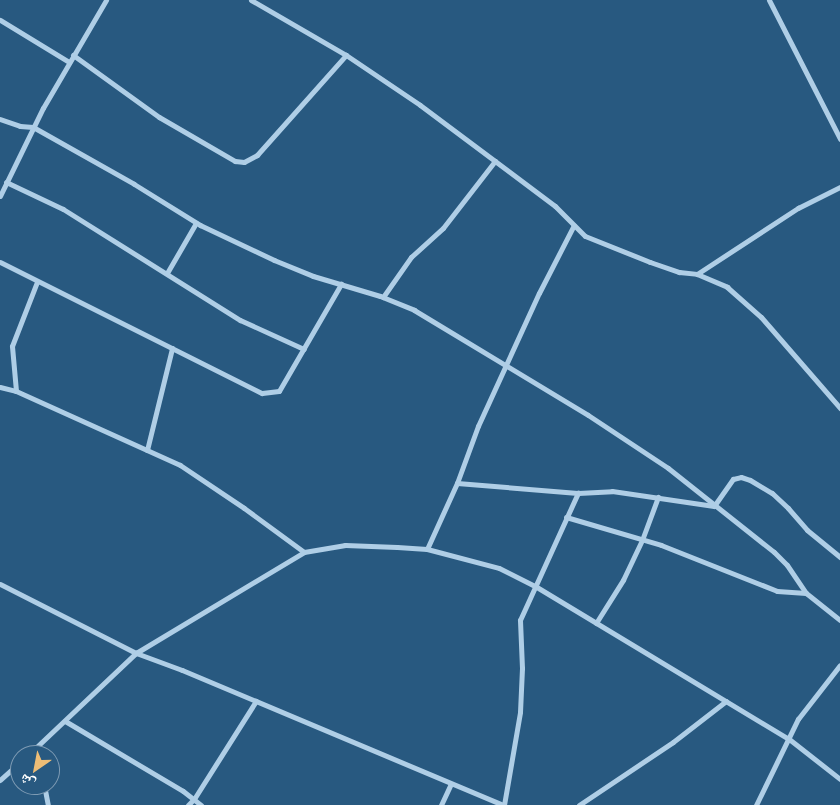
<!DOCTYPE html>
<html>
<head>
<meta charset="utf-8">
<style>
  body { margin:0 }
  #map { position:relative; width:840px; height:805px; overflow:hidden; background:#285980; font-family:"Asap Condensed","Noto Naskh Arabic",sans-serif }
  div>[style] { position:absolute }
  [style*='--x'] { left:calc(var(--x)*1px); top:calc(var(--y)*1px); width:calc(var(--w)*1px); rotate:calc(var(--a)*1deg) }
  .street>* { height:5px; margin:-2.5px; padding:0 2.5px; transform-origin:2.5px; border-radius:2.5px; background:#afcee6 }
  span { translate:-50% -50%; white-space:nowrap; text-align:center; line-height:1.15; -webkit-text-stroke:4px #285980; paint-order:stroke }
  .north { position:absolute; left:10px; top:745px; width:50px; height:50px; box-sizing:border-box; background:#285980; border:1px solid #7e9bb3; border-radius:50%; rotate:213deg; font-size:14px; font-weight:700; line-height:20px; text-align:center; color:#fff }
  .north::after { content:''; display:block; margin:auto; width:18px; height:22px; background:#edbd76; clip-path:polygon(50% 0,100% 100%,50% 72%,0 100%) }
</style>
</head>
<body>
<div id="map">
  <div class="street">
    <i style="--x:251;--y:0;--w:110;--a:30.1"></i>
    <i style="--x:346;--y:55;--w:89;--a:34"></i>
    <i style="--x:420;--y:105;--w:169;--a:36.8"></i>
    <i style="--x:555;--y:206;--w:42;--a:45"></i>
    <i style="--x:585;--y:236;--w:70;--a:21.8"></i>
    <i style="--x:650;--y:262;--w:31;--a:19"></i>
    <i style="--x:679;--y:272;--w:18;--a:6"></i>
    <i style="--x:697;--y:274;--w:33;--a:23"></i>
    <i style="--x:727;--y:287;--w:45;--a:41.4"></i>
    <i style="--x:761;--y:317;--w:121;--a:49"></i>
    <i style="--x:769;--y:0;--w:156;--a:62.9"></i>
    <i style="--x:0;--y:20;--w:81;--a:31.3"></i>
    <i style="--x:73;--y:55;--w:106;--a:35.8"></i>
    <i style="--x:159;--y:117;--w:88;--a:30.1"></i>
    <i style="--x:235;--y:161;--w:9;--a:6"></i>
    <i style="--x:244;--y:162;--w:15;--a:-28"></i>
    <i style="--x:257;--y:155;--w:134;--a:-48.3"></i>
    <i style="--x:0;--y:119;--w:21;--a:19"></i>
    <i style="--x:20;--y:126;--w:13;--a:4"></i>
    <i style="--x:33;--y:127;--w:116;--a:29.4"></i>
    <i style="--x:134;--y:184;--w:78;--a:31.8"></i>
    <i style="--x:200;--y:225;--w:82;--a:25.3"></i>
    <i style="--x:274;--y:260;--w:42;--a:22.3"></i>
    <i style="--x:313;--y:276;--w:70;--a:16.6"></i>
    <i style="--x:380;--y:296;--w:37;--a:22"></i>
    <i style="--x:414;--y:310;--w:203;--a:31.1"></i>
    <i style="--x:588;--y:415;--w:96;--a:33.5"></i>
    <i style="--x:668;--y:468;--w:135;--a:38.4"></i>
    <i style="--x:774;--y:552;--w:18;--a:45"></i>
    <i style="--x:787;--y:565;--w:34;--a:56"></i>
    <i style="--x:806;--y:593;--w:43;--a:38.5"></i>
    <i style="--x:6;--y:182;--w:63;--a:25.3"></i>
    <i style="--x:63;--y:209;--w:209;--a:32.1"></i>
    <i style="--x:240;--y:320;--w:70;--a:24.4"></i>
    <i style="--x:0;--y:196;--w:98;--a:-64"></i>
    <i style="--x:43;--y:108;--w:125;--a:-59.7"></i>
    <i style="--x:0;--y:262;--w:293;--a:26.6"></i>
    <i style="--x:262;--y:393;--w:17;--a:-7"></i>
    <i style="--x:279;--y:391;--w:124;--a:-59.9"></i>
    <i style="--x:167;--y:273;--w:58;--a:-59.9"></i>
    <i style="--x:697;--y:274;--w:121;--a:-33.2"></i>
    <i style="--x:798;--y:208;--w:47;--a:-26.6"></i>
    <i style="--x:383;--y:297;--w:49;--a:-55"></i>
    <i style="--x:411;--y:257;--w:43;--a:-42.2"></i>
    <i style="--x:443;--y:228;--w:85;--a:-52.2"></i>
    <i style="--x:0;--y:387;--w:16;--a:14"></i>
    <i style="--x:16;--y:391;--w:180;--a:24.3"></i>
    <i style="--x:180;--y:465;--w:77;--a:33.9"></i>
    <i style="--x:244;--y:508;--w:74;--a:36.3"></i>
    <i style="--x:16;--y:391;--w:45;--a:-95.1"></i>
    <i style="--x:12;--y:346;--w:69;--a:-68.7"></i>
    <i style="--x:147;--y:450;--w:105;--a:-76.2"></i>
    <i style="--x:457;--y:483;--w:121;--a:4.7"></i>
    <i style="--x:578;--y:493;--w:34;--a:-3"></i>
    <i style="--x:612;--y:491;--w:103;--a:8.4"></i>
    <i style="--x:714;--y:506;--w:33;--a:-55"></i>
    <i style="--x:733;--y:479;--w:8;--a:-14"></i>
    <i style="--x:741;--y:477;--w:9;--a:18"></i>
    <i style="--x:750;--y:480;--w:26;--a:31"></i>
    <i style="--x:772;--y:493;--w:22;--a:43"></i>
    <i style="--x:788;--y:508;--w:29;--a:49"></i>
    <i style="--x:807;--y:530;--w:43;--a:39.3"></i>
    <i style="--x:566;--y:517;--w:99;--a:16.4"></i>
    <i style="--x:661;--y:545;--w:125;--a:21.6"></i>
    <i style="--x:777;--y:591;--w:29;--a:4"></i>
    <i style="--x:427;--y:549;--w:72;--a:-65.6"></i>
    <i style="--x:457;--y:483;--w:61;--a:-69.8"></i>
    <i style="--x:478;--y:426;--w:146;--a:-65.4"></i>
    <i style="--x:539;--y:293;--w:76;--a:-62.8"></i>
    <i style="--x:0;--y:584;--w:153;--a:26.9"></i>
    <i style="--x:136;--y:653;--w:49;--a:20.3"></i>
    <i style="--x:182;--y:670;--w:348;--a:22.8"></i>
    <i style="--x:596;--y:623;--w:51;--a:-57.9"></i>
    <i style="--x:623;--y:580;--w:44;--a:-64.6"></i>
    <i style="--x:642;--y:540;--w:46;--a:-69.6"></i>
    <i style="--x:65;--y:721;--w:137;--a:30.7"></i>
    <i style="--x:183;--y:791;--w:23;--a:38"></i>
    <i style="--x:28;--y:755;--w:149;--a:-43.4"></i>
    <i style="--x:136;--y:653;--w:196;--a:-31"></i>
    <i style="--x:304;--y:552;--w:42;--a:-9.7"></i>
    <i style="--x:345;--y:545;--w:52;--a:2.2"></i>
    <i style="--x:397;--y:547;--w:30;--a:4"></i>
    <i style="--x:427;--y:549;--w:74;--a:14.8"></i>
    <i style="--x:499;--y:568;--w:40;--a:26.6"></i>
    <i style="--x:535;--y:586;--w:297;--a:31.1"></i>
    <i style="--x:789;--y:739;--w:65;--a:38.1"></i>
    <i style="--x:0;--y:780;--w:27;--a:-42"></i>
    <i style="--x:44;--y:785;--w:20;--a:79"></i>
    <i style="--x:188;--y:805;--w:8;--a:-45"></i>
    <i style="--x:194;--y:799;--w:116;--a:-57.7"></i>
    <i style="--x:441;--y:805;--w:23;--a:-65"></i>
    <i style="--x:504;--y:805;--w:94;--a:-80.2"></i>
    <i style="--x:520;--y:712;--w:44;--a:-87.4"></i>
    <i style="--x:522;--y:668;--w:48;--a:-92.4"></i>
    <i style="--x:520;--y:620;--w:140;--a:-65.5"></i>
    <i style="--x:579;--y:805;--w:113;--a:-33.8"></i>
    <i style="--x:673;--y:742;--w:67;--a:-37.7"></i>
    <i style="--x:756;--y:805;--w:96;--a:-64"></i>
    <i style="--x:798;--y:719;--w:68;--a:-52.1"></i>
  </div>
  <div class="north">ش</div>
</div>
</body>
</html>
